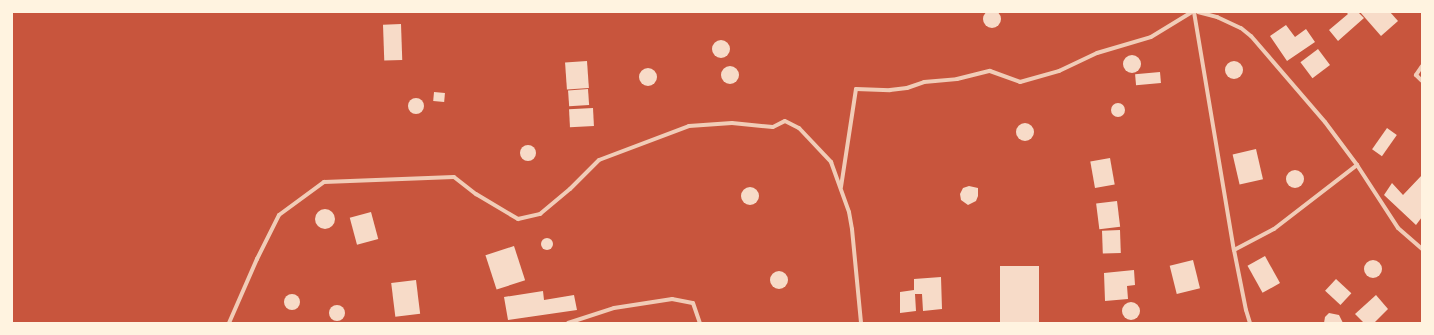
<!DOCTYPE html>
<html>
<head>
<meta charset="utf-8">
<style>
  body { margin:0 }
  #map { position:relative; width:1434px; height:335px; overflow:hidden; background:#c8553d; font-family:"Alegreya Sans",sans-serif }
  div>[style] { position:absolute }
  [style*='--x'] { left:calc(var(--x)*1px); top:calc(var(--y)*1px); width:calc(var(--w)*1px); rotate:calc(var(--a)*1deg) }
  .building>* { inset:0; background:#f7dbc8; transform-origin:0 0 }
  .round { border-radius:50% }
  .minor>* { height:4px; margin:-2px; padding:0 2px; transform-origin:2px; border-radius:2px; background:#f1ccb7 }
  span { translate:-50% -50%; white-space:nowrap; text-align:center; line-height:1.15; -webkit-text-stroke:3.5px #fff3e0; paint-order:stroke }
  .frame { position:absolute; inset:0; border:13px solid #fff3e0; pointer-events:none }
</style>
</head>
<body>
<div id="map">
  <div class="building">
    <i class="round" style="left:983px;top:10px;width:18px;height:18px"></i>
    <i style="clip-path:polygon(1346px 12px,1358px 12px,1364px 18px,1338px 41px,1329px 30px,1348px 14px)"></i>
    <i style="clip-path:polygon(1360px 12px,1390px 12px,1398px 21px,1381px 36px)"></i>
    <i style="left:401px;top:24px;width:36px;height:18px;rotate:88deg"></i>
    <i style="clip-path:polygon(1286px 25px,1295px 37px,1306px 29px,1315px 42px,1287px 61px,1270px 36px)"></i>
    <i class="round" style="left:712px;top:40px;width:18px;height:18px"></i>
    <i style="left:1318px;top:49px;width:20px;height:22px;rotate:53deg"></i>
    <i class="round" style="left:1123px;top:55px;width:18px;height:18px"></i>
    <i class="round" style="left:1225px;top:61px;width:18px;height:18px"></i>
    <i style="left:587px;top:61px;width:27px;height:22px;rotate:86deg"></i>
    <i class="round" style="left:721px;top:66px;width:18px;height:18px"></i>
    <i class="round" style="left:639px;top:68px;width:18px;height:18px"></i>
    <i style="left:1160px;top:72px;width:11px;height:25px;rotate:85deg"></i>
    <i style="left:588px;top:89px;width:16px;height:20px;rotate:86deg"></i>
    <i style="left:434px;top:92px;width:11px;height:9px;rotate:5deg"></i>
    <i class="round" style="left:408px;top:98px;width:16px;height:16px"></i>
    <i class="round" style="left:1111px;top:103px;width:14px;height:14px"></i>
    <i style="left:593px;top:108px;width:18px;height:24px;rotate:87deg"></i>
    <i class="round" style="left:1016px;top:123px;width:18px;height:18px"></i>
    <i style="left:1387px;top:128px;width:12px;height:26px;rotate:35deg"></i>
    <i class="round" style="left:520px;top:145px;width:16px;height:16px"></i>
    <i style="left:1256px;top:149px;width:31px;height:24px;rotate:77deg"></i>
    <i style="left:1110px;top:158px;width:27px;height:20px;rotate:80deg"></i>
    <i class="round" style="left:1286px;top:170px;width:18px;height:18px"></i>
    <i style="clip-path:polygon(1422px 175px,1422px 217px,1416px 225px,1384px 195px,1392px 183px,1403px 195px)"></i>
    <i style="clip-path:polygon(969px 186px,978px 188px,978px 196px,976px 201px,968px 205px,961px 200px,960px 194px,963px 188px)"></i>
    <i class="round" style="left:741px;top:187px;width:18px;height:18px"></i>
    <i style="left:1117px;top:201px;width:26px;height:21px;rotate:83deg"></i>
    <i class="round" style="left:315px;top:209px;width:20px;height:20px"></i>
    <i style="left:371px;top:212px;width:28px;height:22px;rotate:75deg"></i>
    <i style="left:1120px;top:230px;width:23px;height:18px;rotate:88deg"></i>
    <i class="round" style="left:541px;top:238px;width:12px;height:12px"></i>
    <i style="left:514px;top:246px;width:36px;height:30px;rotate:72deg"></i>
    <i style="left:1265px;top:256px;width:31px;height:20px;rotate:61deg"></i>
    <i class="round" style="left:1364px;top:260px;width:18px;height:18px"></i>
    <i style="left:1193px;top:260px;width:29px;height:24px;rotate:76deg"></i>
    <i style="left:1000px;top:266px;width:39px;height:57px"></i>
    <i style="clip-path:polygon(1134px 270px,1135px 285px,1127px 286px,1128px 299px,1105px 301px,1104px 273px)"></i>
    <i class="round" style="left:770px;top:271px;width:18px;height:18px"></i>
    <i style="clip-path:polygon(941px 277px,942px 309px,923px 311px,922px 294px,915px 294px,916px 311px,900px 313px,900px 292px,914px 290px,914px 279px)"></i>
    <i style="left:1336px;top:279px;width:21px;height:16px;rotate:43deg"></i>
    <i style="left:416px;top:280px;width:34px;height:25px;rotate:83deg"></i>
    <i style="clip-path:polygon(543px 291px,544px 300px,574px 295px,577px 310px,508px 320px,504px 297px)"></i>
    <i class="round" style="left:284px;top:294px;width:16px;height:16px"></i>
    <i style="clip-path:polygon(1376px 295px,1388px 309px,1374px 323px,1364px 323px,1355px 314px)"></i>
    <i class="round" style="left:1122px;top:302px;width:18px;height:18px"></i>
    <i class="round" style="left:329px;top:305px;width:16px;height:16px"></i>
    <i style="clip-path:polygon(1329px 313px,1339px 315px,1343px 323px,1324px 323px,1325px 317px)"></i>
  </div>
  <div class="minor">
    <i style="--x:1194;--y:12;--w:241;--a:80.5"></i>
    <i style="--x:1234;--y:250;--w:61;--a:78.7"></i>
    <i style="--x:1246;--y:310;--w:14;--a:73"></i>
    <i style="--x:1198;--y:12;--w:20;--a:15"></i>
    <i style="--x:1217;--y:17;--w:26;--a:25"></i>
    <i style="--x:1241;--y:28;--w:13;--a:39"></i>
    <i style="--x:1251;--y:36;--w:113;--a:49.3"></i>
    <i style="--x:1325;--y:122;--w:54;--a:53.3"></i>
    <i style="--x:1357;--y:165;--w:75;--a:56.9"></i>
    <i style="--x:1398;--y:228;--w:32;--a:41"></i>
    <i style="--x:1422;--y:66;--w:11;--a:124"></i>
    <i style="--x:1416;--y:75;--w:8;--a:45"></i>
    <i style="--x:841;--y:187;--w:99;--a:-81.3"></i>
    <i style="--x:856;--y:89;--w:34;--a:2"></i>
    <i style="--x:890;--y:90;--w:17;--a:-7"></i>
    <i style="--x:907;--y:88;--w:18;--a:-19"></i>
    <i style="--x:924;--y:82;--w:33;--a:-5"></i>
    <i style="--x:957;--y:79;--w:34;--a:-14"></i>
    <i style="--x:990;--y:71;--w:32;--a:20"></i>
    <i style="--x:1020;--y:82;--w:41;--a:-15.8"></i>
    <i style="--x:1059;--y:71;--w:42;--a:-25.3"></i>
    <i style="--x:1097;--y:53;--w:56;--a:-16.5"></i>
    <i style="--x:1151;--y:37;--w:48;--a:-31.4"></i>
    <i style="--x:1234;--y:250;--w:45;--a:-27.7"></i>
    <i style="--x:1274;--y:229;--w:105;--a:-37.6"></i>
    <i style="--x:229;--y:323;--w:70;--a:-66.4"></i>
    <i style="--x:257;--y:259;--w:49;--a:-63.4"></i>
    <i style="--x:279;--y:215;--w:56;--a:-36.3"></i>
    <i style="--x:324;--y:182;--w:130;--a:-2.2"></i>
    <i style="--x:454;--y:177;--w:28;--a:38"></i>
    <i style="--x:476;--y:194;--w:49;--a:30.8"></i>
    <i style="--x:518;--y:219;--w:23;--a:-13"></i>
    <i style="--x:540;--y:214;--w:39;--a:-40"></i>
    <i style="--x:570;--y:189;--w:41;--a:-45"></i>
    <i style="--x:599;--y:160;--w:96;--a:-20.7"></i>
    <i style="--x:689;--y:126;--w:43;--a:-4"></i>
    <i style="--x:732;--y:123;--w:41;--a:5.6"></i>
    <i style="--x:773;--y:127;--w:13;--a:-27"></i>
    <i style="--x:785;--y:121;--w:16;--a:27"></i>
    <i style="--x:799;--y:128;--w:47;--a:46.7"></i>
    <i style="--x:831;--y:162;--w:53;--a:70.2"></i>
    <i style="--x:849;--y:212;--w:17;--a:80"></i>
    <i style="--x:852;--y:229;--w:94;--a:84.5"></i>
    <i style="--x:568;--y:323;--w:48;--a:-18.1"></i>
    <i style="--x:614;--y:308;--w:59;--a:-8.8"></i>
    <i style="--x:672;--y:299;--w:21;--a:11"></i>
    <i style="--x:693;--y:303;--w:21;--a:71"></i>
  </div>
  <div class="frame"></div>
</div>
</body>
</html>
